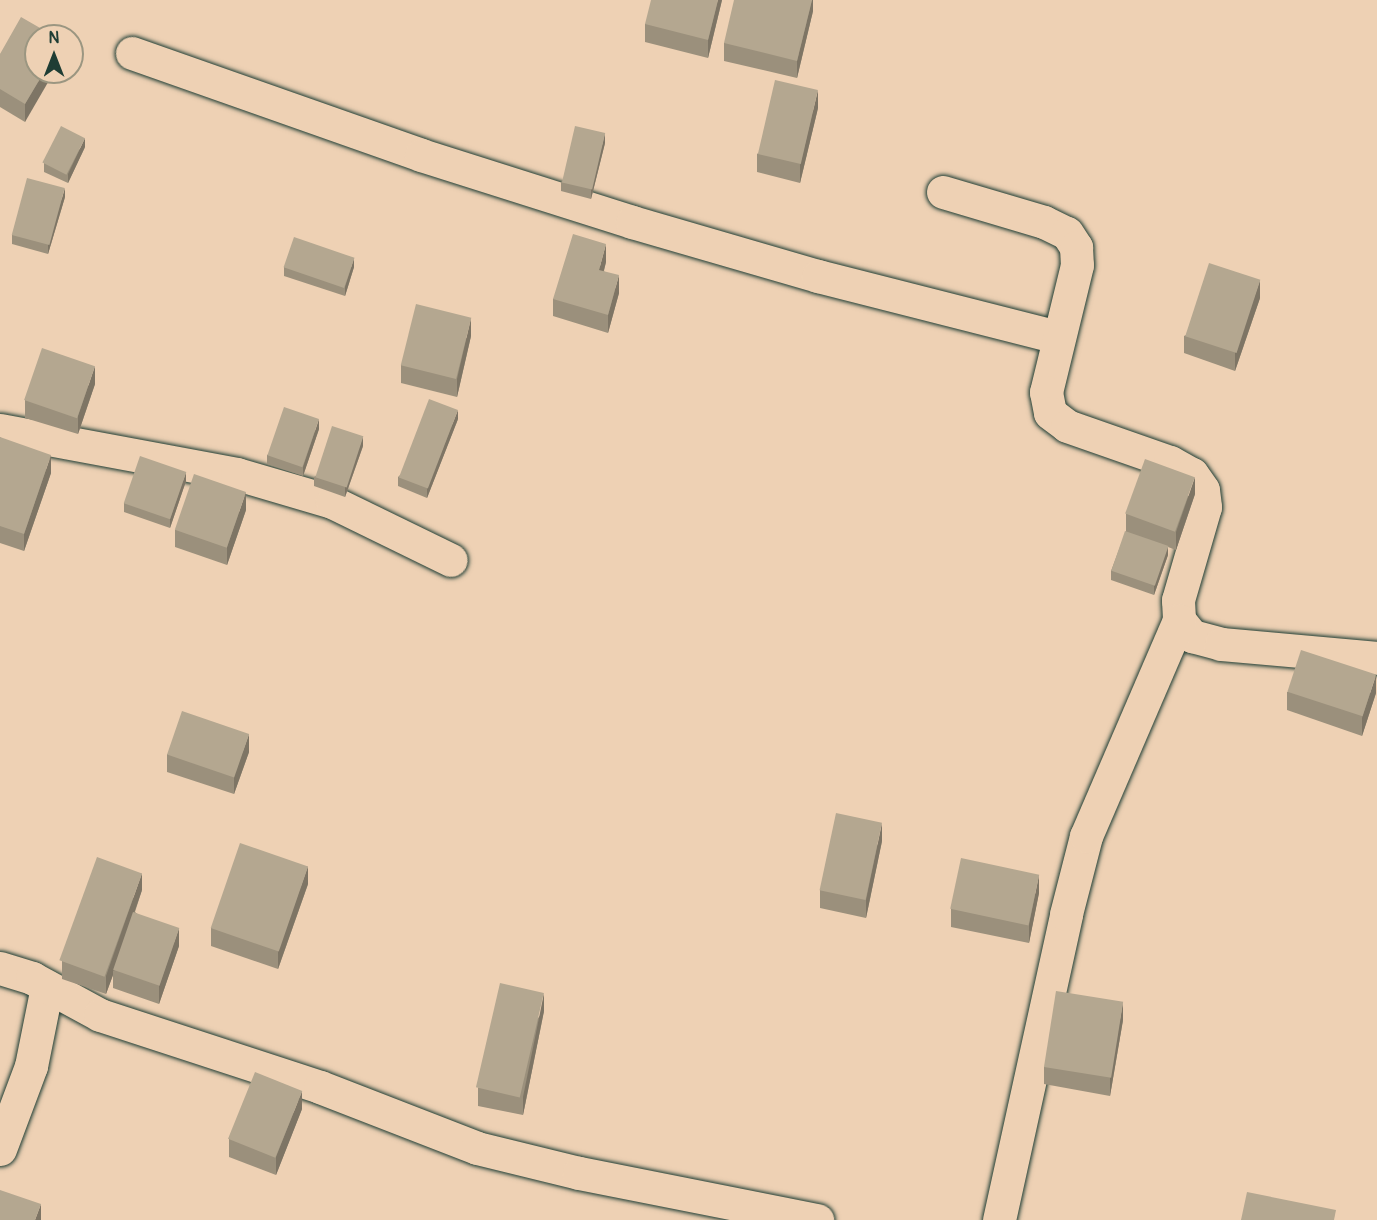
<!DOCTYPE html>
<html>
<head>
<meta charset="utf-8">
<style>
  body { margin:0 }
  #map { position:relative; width:1377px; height:1220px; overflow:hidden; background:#eed1b4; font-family:Pangolin,sans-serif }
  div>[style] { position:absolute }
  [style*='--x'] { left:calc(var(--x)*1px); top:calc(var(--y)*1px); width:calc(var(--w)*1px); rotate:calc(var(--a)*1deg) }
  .roads { filter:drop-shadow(0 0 2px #1f3d34) drop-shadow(0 0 2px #1f3d34) }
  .street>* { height:33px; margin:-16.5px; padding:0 16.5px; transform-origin:16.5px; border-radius:16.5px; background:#eed1b4 }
  .secondary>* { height:33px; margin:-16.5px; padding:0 16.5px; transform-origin:16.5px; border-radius:16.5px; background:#eed1b4 }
  .wall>* { inset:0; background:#9b907c }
  .shaded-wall>* { inset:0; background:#7e7565 }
  .building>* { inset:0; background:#b4a790; transform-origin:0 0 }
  span { translate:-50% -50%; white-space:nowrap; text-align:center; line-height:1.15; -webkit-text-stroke:5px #eed1b4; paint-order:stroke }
  .north { position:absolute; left:24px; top:24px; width:60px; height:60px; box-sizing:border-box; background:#eed1b4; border:2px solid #9b9681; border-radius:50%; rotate:0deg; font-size:16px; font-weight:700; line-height:24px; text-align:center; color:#1f3d34 }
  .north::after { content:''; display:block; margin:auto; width:21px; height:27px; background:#1f3d34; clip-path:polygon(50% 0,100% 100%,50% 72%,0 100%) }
</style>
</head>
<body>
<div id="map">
  <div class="roads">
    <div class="street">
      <i style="--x:132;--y:53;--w:306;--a:19.4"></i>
      <i style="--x:421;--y:155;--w:221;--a:17.6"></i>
      <i style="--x:632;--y:222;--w:194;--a:16.2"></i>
      <i style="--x:818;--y:276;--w:248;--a:14.3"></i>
      <i style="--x:943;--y:192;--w:105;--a:16.5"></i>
      <i style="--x:1044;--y:222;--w:25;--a:26"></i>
      <i style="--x:1067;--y:233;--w:17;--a:57"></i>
      <i style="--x:1076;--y:247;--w:18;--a:87"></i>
      <i style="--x:1077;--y:265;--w:131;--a:103.7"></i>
      <i style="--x:1046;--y:392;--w:21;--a:79"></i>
      <i style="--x:1050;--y:413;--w:21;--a:37"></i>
      <i style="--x:1067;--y:426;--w:109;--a:19.3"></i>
      <i style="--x:1170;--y:462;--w:25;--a:29"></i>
      <i style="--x:1192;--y:474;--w:19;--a:55"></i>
      <i style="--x:1203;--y:490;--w:17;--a:83"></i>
      <i style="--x:1205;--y:507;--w:97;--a:106.2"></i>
      <i style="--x:1178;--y:600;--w:20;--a:87"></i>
      <i style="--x:1179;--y:620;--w:21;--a:51"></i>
      <i style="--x:1192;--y:636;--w:30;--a:15"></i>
      <i style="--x:1221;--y:644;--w:157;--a:5.1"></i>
      <i style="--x:0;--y:430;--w:241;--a:10.5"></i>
      <i style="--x:237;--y:474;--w:99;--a:16.4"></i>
      <i style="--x:332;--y:502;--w:132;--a:26"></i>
      <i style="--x:0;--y:1149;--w:89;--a:-69.5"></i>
      <i style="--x:31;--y:1066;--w:81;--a:-78.6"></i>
      <i style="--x:999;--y:1220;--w:313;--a:-77.6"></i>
      <i style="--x:1066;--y:914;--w:81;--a:-75.6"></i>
      <i style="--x:1086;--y:836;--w:235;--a:-66.7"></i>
    </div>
    <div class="secondary">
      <i style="--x:0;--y:968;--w:34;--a:17"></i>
      <i style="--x:32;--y:978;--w:77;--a:28.6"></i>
      <i style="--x:100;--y:1015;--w:231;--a:18.1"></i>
      <i style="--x:320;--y:1087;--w:168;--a:21.2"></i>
      <i style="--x:477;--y:1148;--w:105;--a:13.8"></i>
      <i style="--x:579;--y:1173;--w:243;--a:11.2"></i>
    </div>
  </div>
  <div class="wall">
    <i style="clip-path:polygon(722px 0,708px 58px,645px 42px,645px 24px)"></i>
    <i style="clip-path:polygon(813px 0,813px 11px,797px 78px,724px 61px,724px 43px)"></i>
    <i style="clip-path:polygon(54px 36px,25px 122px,0 107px,0 54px)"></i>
    <i style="clip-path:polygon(818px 108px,800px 183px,757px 172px,757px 154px)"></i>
    <i style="clip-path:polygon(605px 143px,591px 199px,561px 191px,561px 182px)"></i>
    <i style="clip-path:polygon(85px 147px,68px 183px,44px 172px,44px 163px)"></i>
    <i style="clip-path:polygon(65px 197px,48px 254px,12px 244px,12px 235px)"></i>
    <i style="clip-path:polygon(606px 262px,604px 271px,619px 293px,608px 333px,553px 316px,553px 299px)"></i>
    <i style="clip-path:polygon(284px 267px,354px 267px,345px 296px,284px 276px)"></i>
    <i style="clip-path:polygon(1260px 298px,1235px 371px,1184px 353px,1184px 336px)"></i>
    <i style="clip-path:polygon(471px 336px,457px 397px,401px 383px,401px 365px)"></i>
    <i style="clip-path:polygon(95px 384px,78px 434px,25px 418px,25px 400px)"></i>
    <i style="clip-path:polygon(458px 419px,427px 498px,398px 486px,398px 477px)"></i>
    <i style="clip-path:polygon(319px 429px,303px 476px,267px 464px,267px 455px)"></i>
    <i style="clip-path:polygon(0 437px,51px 473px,24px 551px,0 543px)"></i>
    <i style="clip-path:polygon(363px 446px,345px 497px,314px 486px,314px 477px)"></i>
    <i style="clip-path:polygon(186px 481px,170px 528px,124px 512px,124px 503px)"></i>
    <i style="clip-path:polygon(1195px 494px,1176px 550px,1168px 547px,1168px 555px,1154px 595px,1111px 580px,1111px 571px,1126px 531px,1126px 514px)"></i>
    <i style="clip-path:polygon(246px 510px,227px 565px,175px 547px,175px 530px)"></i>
    <i style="clip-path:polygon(1287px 692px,1376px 693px,1362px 736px,1287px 710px)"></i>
    <i style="clip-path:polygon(249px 752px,234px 794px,167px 772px,167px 754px)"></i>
    <i style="clip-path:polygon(882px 841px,866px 918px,820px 908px,820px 890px)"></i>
    <i style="clip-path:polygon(308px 884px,278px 969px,211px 946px,211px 928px)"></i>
    <i style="clip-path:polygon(142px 890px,135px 912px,179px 946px,159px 1004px,113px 988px,113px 975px,106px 994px,62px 979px,62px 961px)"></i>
    <i style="clip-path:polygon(1039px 893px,1029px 943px,951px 927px,951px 909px)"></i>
    <i style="clip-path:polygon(544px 1011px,523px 1115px,478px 1106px,478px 1088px)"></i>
    <i style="clip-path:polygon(1123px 1020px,1110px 1096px,1044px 1084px,1044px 1067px)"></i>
    <i style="clip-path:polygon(302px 1109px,276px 1175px,229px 1157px,229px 1139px)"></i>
  </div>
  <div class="shaded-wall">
    <i style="clip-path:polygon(718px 0,722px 0,708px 58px,708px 40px)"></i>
    <i style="clip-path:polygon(812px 0,813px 0,813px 11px,797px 78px,797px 61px)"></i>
    <i style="clip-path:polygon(44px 72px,54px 72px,25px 122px,25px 104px)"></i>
    <i style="clip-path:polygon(818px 90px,818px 108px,800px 183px,800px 165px)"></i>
    <i style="clip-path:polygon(605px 133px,605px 143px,591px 199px,591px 190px)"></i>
    <i style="clip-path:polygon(85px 138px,85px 147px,68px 183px,68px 174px)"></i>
    <i style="clip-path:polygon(65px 188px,65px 197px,48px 254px,48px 245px)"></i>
    <i style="clip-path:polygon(606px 244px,606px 262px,599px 288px,599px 270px)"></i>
    <i style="clip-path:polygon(354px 258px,354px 267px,345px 296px,345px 287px)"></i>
    <i style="clip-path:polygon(619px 275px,619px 293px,608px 333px,608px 315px)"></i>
    <i style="clip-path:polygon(1260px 280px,1260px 298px,1235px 371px,1235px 353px)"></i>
    <i style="clip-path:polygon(471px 318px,471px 336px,457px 397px,457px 379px)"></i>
    <i style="clip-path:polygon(95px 366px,95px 384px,78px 434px,78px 416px)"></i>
    <i style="clip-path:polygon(458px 410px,458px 419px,427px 498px,427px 488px)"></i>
    <i style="clip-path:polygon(319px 419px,319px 429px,303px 476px,303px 467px)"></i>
    <i style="clip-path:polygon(363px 436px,363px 446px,345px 497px,345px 488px)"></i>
    <i style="clip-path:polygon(51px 455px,51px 473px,24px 551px,24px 534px)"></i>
    <i style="clip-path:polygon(186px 472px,186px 481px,170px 528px,170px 519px)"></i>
    <i style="clip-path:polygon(1195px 477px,1195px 494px,1176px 550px,1176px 532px)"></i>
    <i style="clip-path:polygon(246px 492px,246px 510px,227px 565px,227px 547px)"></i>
    <i style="clip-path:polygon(1168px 546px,1168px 555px,1154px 595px,1154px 585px)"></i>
    <i style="clip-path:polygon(1376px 675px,1376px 693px,1362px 736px,1362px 718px)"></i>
    <i style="clip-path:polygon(249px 734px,249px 752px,234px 794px,234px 776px)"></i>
    <i style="clip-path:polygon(882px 823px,882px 841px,866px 918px,866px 900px)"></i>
    <i style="clip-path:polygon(308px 866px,308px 884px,278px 969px,278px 951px)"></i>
    <i style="clip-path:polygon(142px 873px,142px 890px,114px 971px,113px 970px,113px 975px,106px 994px,106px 976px)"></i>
    <i style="clip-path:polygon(1039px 875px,1039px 893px,1029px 943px,1029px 925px)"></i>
    <i style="clip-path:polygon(179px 928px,179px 946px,159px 1004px,159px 986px)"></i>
    <i style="clip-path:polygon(544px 993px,544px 1011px,523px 1115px,523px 1097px)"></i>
    <i style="clip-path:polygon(1123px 1002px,1123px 1020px,1110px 1096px,1110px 1078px)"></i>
    <i style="clip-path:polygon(302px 1091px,302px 1109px,276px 1175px,276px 1157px)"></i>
    <i style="clip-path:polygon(41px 1204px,41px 1220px,35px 1220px)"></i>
  </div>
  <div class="building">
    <i style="clip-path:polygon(651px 0,718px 0,708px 40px,645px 24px)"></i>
    <i style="clip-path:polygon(734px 0,812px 0,797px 61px,724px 43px)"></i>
    <i style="clip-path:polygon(21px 17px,54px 36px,36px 36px,36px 72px,44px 72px,25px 104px,0 89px,0 54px)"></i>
    <i style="left:775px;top:80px;width:44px;height:76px;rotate:13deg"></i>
    <i style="left:61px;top:126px;width:27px;height:41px;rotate:27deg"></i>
    <i style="left:575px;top:126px;width:31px;height:58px;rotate:13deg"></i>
    <i style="left:27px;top:178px;width:39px;height:59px;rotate:15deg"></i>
    <i style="clip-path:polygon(573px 234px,606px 244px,599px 270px,619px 275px,608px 315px,553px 299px)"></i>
    <i style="left:294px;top:237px;width:64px;height:32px;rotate:19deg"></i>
    <i style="left:1209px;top:263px;width:54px;height:77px;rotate:18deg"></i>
    <i style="left:416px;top:304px;width:57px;height:63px;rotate:14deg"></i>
    <i style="left:42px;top:348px;width:56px;height:55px;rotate:19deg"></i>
    <i style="left:429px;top:399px;width:31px;height:84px;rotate:21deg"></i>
    <i style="left:284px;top:407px;width:37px;height:51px;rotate:19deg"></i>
    <i style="left:332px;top:426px;width:33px;height:54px;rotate:18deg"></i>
    <i style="clip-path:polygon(0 437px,51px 455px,24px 534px,0 526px)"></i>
    <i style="left:140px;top:456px;width:49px;height:50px;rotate:19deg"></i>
    <i style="left:1145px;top:459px;width:53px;height:58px;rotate:20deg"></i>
    <i style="left:194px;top:474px;width:55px;height:59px;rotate:19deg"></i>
    <i style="left:1125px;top:531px;width:46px;height:42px;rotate:19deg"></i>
    <i style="left:1301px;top:650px;width:79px;height:44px;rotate:18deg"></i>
    <i style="left:182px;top:711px;width:71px;height:46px;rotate:19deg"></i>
    <i style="left:836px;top:813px;width:47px;height:79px;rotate:12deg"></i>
    <i style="left:240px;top:843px;width:72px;height:90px;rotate:19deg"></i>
    <i style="left:97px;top:857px;width:48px;height:110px;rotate:20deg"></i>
    <i style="left:961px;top:858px;width:80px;height:52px;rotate:12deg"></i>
    <i style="left:133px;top:912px;width:49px;height:61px;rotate:19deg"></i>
    <i style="left:500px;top:983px;width:45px;height:107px;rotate:13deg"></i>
    <i style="left:1056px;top:991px;width:68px;height:77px;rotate:9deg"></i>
    <i style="left:255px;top:1072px;width:51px;height:72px;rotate:22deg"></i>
    <i style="clip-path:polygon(0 1190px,41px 1204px,35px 1220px,0 1220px)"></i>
    <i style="clip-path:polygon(1247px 1192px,1336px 1210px,1334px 1220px,1241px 1220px)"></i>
  </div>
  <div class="north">N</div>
</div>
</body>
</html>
